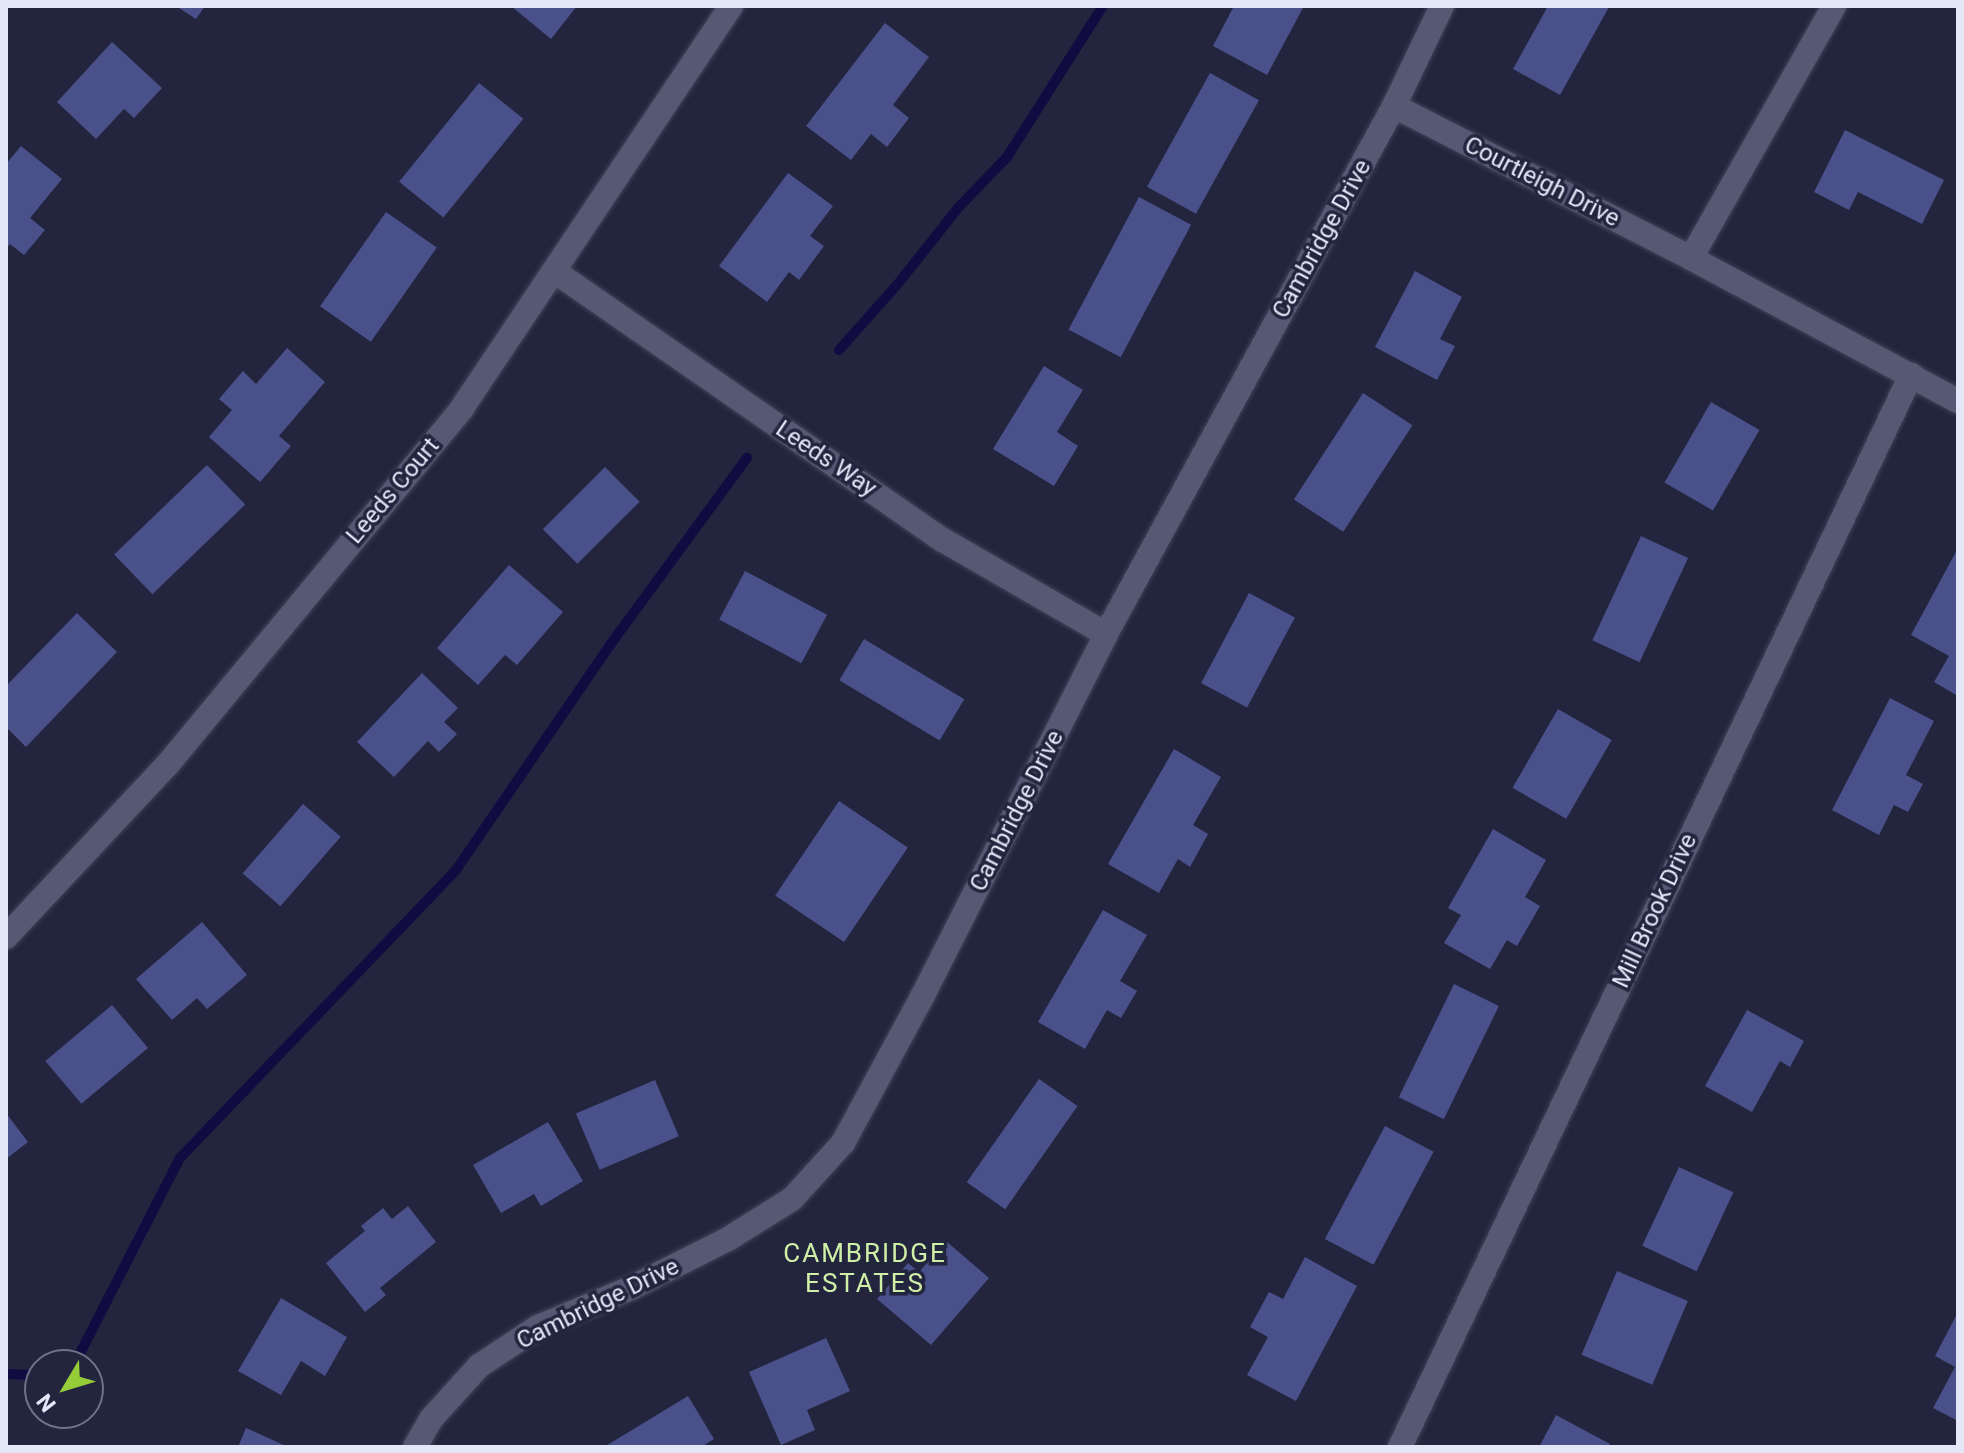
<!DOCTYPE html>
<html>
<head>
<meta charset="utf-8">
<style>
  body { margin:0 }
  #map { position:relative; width:1964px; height:1453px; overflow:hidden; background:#22253d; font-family:Roboto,sans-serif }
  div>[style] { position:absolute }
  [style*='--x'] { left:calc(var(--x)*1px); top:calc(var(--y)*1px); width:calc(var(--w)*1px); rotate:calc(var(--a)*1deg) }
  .stream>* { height:10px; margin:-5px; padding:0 5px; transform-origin:5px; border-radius:5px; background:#100b40 }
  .building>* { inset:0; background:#4a508a; transform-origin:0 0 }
  .roads { filter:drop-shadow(0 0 2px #404257) drop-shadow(0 0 2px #404257) }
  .minor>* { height:24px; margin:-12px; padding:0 12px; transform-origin:12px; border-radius:12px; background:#555974 }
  span { translate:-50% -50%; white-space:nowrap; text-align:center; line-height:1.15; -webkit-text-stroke:7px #22253d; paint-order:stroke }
  .street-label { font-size:24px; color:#e4e7f7 }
  .neighbourhood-label { font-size:26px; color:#d0f0a8; letter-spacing:2px }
  .frame { position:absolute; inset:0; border:8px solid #e4e7f7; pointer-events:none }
  .north { position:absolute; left:24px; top:1349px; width:80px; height:80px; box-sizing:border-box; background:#22253d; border:2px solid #707387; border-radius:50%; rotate:232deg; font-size:22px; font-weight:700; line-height:32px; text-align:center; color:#e4e7f7 }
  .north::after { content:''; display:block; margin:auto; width:28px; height:36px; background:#97cc39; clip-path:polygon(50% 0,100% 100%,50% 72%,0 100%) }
</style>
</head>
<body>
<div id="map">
  <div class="stream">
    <i style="--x:839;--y:350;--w:87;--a:-48.3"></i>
    <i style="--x:897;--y:285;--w:98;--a:-51.6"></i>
    <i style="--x:958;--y:208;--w:71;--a:-46.1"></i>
    <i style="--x:1007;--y:157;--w:179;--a:-57.6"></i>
    <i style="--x:74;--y:1365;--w:233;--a:-62.9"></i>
    <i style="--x:180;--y:1158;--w:399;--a:-46.2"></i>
    <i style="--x:456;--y:870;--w:273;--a:-55.6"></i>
    <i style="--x:610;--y:645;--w:232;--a:-53.8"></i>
    <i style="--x:6;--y:1374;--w:34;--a:2"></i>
  </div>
  <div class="building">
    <i style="clip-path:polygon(176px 6px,205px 6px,196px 19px)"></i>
    <i style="clip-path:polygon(511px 6px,577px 6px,551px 39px)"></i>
    <i style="clip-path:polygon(1234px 6px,1304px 6px,1267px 75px,1213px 46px)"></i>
    <i style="clip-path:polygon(1548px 6px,1609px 7px,1560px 95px,1513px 69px)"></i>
    <i style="clip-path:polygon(885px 23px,929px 57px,893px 105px,909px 118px,887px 147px,871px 134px,851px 160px,806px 126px)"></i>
    <i style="clip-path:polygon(112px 42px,162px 88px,134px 118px,124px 109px,96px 139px,57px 102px)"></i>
    <i style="left:1210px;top:73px;width:56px;height:130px;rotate:29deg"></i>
    <i style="left:479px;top:83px;width:57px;height:127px;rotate:39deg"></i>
    <i style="clip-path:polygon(1845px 130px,1944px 180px,1922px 224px,1858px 192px,1849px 210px,1814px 192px)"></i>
    <i style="clip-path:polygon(21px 146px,62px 179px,30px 218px,45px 230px,24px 255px,10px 244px,6px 249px,6px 164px)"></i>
    <i style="clip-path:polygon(788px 173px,833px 206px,810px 236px,824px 246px,799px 280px,789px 272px,767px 302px,719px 266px)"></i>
    <i style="left:1139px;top:197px;width:59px;height:150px;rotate:28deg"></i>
    <i style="left:386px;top:212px;width:62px;height:115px;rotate:35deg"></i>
    <i style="clip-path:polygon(1415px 271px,1462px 297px,1440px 339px,1455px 346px,1437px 380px,1375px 347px)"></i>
    <i style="clip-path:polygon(287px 348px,325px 382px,279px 436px,291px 446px,260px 482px,209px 437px,232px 410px,219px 399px,243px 371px,256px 384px)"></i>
    <i style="clip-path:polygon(1044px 366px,1083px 390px,1057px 432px,1078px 446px,1054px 486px,993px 449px)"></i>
    <i style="left:1363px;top:393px;width:59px;height:127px;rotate:33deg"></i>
    <i style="left:1711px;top:402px;width:56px;height:93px;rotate:30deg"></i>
    <i style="left:207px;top:465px;width:55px;height:129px;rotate:46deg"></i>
    <i style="left:605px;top:467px;width:49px;height:88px;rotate:45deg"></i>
    <i style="left:1641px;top:536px;width:52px;height:115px;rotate:25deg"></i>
    <i style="clip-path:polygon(1958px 548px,1958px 696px,1934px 682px,1949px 656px,1911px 635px)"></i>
    <i style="clip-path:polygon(509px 565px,563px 612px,517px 665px,505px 655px,478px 685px,437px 648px)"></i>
    <i style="left:745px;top:571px;width:93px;height:55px;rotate:28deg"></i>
    <i style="left:1249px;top:593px;width:52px;height:102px;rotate:28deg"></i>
    <i style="clip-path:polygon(77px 613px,117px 652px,26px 747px,6px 727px,6px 686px)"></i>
    <i style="left:864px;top:639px;width:117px;height:48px;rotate:31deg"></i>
    <i style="clip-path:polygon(422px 673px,458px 708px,444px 722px,457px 734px,439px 752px,428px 741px,394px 777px,357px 742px)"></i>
    <i style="clip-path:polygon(1890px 698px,1934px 721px,1906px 775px,1923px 784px,1908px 812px,1894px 805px,1879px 835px,1832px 810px)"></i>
    <i style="left:1558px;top:709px;width:62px;height:91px;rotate:30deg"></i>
    <i style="clip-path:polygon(1174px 749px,1221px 777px,1193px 825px,1208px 834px,1190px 867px,1178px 859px,1159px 893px,1108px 864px)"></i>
    <i style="left:839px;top:801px;width:83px;height:114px;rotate:34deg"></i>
    <i style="left:303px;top:804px;width:50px;height:92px;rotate:41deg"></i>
    <i style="clip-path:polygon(1493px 829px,1546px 860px,1525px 897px,1540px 906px,1517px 946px,1507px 940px,1490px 969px,1444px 943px,1461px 915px,1448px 908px)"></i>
    <i style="clip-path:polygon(1103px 910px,1147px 935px,1120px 981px,1137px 991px,1121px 1018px,1107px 1010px,1085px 1049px,1038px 1022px)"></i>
    <i style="clip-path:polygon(202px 922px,247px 975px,207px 1009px,197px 998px,172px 1020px,136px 979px)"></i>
    <i style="left:1454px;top:984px;width:50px;height:126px;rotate:26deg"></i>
    <i style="left:112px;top:1005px;width:56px;height:87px;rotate:50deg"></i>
    <i style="clip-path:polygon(1747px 1010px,1804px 1041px,1790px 1067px,1780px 1061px,1752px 1112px,1705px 1086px)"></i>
    <i style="left:1039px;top:1079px;width:47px;height:126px;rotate:35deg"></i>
    <i style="left:655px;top:1080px;width:61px;height:86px;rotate:67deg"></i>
    <i style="clip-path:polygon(6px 1113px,28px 1142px,6px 1159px)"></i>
    <i style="clip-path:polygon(548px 1122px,583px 1181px,541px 1206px,534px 1194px,501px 1213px,473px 1165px)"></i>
    <i style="left:1385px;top:1126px;width:55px;height:128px;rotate:28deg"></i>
    <i style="left:1679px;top:1167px;width:60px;height:87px;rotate:25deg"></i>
    <i style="clip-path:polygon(408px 1206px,436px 1242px,380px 1288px,386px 1295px,365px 1312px,326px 1263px,365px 1231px,361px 1226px,383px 1208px,392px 1219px)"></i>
    <i style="clip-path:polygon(946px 1241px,989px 1278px,931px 1345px,877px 1299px,908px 1263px,919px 1272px)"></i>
    <i style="clip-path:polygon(1305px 1257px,1357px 1286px,1296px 1401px,1247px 1375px,1268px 1337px,1250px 1327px,1269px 1292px,1283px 1299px)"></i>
    <i style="left:1617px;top:1271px;width:77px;height:91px;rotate:23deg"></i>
    <i style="clip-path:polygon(281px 1298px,347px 1337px,325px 1376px,301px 1361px,281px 1395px,238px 1371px)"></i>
    <i style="clip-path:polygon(1958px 1312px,1958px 1421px,1933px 1408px,1955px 1367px,1935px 1356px)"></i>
    <i style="clip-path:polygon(826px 1338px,850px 1391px,807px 1410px,815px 1430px,781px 1445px,749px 1372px)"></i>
    <i style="clip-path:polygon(688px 1396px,714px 1439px,701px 1447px,604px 1447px)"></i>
    <i style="clip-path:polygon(1556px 1415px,1610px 1444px,1609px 1447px,1539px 1447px)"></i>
    <i style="clip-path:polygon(246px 1428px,288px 1447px,238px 1447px)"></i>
  </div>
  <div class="roads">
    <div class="minor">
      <i style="--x:1394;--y:106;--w:334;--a:27.1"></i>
      <i style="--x:1691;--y:258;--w:303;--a:28.2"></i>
      <i style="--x:1691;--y:258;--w:290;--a:-60.4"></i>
      <i style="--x:554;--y:271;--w:473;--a:34.7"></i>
      <i style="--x:943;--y:540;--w:188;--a:30"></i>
      <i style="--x:6;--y:937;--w:237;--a:-46.9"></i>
      <i style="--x:168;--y:764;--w:462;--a:-50.4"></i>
      <i style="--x:462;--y:408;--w:484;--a:-56.2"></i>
      <i style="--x:415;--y:1447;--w:32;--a:-60"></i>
      <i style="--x:431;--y:1419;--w:72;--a:-47.8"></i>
      <i style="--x:479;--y:1366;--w:71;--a:-33.5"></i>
      <i style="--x:538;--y:1327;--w:101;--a:-22.8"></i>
      <i style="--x:631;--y:1288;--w:109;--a:-26.8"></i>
      <i style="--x:728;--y:1239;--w:75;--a:-32"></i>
      <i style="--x:792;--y:1199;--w:76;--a:-47.7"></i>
      <i style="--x:843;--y:1143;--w:166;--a:-61.6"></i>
      <i style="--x:922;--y:997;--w:407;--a:-63.1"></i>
      <i style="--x:1106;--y:634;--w:601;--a:-61.39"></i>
      <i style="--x:1394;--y:106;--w:111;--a:-64.4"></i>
      <i style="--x:1400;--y:1447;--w:1188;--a:-64.51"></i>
    </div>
  </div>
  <div class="street-label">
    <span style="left:1542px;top:182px;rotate:27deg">Courtleigh Drive</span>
    <span style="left:1322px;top:239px;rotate:-61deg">Cambridge Drive</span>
    <span style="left:826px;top:459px;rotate:34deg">Leeds Way</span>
    <span style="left:393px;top:491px;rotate:-50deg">Leeds Court</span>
    <span style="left:1017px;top:811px;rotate:-63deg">Cambridge Drive</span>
    <span style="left:1655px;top:911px;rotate:-65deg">Mill Brook Drive</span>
    <span style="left:598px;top:1304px;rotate:-26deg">Cambridge Drive</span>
  </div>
  <div class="neighbourhood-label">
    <span style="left:865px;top:1269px">CAMBRIDGE<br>ESTATES</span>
  </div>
  <div class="frame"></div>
  <div class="north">N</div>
</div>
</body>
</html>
